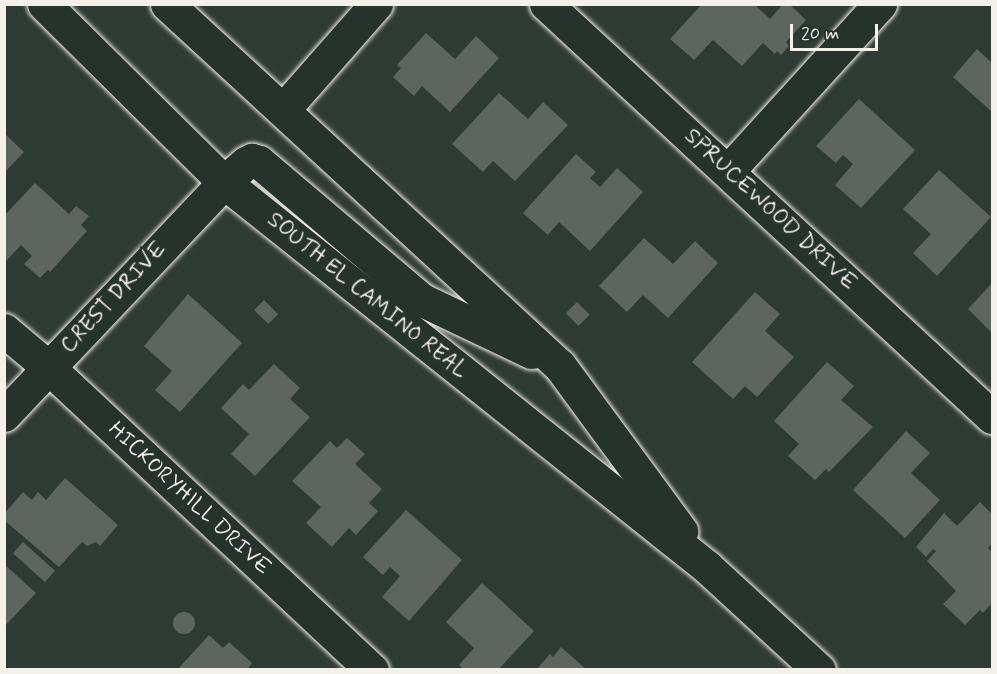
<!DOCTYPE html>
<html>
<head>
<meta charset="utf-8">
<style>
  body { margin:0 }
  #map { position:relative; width:997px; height:674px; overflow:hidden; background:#2e3b34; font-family:Mynerve,sans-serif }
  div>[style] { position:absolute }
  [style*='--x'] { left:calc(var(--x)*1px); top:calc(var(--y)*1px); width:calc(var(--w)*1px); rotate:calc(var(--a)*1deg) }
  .building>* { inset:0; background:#5c655e; transform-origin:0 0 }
  .round { border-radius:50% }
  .roads { filter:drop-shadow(0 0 2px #f4f1e8) drop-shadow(0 0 2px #f4f1e8) }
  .minor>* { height:33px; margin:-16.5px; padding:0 16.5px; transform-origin:16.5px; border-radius:16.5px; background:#26332d }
  .tertiary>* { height:33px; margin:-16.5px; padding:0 16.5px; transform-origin:16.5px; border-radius:16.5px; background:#26332d }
  .primary>* { height:33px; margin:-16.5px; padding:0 16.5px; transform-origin:16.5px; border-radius:16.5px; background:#26332d }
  span { translate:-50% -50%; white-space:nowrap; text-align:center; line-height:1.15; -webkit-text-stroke:4.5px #26332d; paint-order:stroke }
  .street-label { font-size:22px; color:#f4f1e8 }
  .frame { position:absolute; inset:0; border:6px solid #f4f1e8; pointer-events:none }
  .scale { position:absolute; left:790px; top:24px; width:88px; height:27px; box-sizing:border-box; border:3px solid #f4f1e8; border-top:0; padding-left:8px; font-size:18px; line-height:21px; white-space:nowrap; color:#f4f1e8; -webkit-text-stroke:4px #26332d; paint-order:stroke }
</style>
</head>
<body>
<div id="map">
  <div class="building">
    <i style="clip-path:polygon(702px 4px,754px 4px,770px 19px,783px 4px,789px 4px,806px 20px,786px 42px,789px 46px,781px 55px,777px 51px,775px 54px,763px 43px,742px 66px,713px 40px,694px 60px,670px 39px)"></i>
    <i style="clip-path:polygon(426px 33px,455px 59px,476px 36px,499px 58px,450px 112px,422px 86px,414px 96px,393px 77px,401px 68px,397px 65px)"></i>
    <i style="clip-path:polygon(977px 49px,992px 63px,992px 112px,953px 77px)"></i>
    <i style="clip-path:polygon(499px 93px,528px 119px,543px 102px,568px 125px,515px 181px,493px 161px,483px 172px,452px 144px)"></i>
    <i style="clip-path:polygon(859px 99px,915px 150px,861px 208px,835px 185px,853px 164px,843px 155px,836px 163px,816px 146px)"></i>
    <i style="clip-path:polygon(4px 133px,24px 152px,4px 173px)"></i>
    <i style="clip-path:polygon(576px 154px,596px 172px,590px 178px,600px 187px,617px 168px,643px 192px,590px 251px,559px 222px,548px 235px,523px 213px)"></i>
    <i style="clip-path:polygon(939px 170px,991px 217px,937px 276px,913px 253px,931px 234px,903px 209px)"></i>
    <i style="clip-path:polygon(35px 183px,69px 214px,76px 206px,89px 216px,81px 225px,87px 231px,50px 272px,48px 270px,40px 278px,24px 264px,32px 256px,21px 245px,6px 261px,4px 259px,4px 216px)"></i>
    <i style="clip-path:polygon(644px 238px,673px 264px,695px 241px,718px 263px,668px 318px,643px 295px,627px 312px,599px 286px)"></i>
    <i style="clip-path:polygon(992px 283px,992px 333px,968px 309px)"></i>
    <i style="clip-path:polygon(755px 292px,780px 314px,765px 331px,794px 357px,757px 397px,745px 386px,733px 399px,692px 362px)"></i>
    <i style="clip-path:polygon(188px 294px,242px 343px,180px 412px,155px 390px,172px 371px,144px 346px)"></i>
    <i style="left:264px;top:300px;width:20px;height:14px;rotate:45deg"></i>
    <i style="left:577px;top:302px;width:18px;height:16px;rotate:45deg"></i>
    <i style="clip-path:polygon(827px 362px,854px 386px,841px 400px,873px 427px,829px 472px,826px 469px,815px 480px,788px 456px,799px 444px,774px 421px)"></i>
    <i style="clip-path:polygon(274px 364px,300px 388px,290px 399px,310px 417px,255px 476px,231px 454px,249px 434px,221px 408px,243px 384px,249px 390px)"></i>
    <i style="clip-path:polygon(906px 431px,930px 453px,911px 473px,940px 500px,905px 538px,853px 490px)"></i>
    <i style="clip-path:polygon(347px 438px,365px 454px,355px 464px,382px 489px,369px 503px,378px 511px,356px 535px,349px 528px,332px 547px,306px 523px,321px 507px,292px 481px,330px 441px,337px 448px)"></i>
    <i style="clip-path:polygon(65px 478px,118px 525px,100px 546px,96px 542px,87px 546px,82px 542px,59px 567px,4px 520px,4px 514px,23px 492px,32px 500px,38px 492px,46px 500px)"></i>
    <i style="clip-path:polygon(980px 502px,992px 514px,992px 543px,988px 548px,992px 552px,992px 603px,983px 613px,980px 610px,965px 625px,943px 604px,956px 591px,927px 561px,936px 551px,933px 549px,926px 557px,916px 547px,944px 513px,957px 526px)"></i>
    <i style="clip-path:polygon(406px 510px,462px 560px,409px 621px,382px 597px,400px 576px,390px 567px,383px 575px,363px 557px)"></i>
    <i style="left:23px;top:542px;width:43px;height:15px;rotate:42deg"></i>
    <i style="clip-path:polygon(4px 564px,36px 593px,4px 627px)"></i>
    <i style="clip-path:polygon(482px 583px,534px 631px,498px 670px,464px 670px,459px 665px,474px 648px,446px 622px)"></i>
    <i class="round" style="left:173px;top:612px;width:22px;height:22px"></i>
    <i style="clip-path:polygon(209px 635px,223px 648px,229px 642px,252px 663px,247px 670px,177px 670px)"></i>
    <i style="clip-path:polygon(561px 647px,587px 670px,536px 670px,550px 654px,553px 657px)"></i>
  </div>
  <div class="roads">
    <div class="minor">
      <i style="--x:546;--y:4;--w:608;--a:42.8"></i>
      <i style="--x:283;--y:110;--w:141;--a:-48.7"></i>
      <i style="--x:728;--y:171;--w:226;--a:-47.7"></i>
      <i style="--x:4;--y:330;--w:57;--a:40.1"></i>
      <i style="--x:48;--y:367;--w:444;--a:43.1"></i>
    </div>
    <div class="tertiary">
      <i style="--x:4;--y:415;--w:320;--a:-46.6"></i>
    </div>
    <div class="primary">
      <i style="--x:44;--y:4;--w:253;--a:44.7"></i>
      <i style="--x:224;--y:182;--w:618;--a:38.56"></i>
      <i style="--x:707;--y:567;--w:152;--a:42.6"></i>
      <i style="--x:167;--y:4;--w:534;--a:42.65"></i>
      <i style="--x:560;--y:366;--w:205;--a:53.7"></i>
      <i style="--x:224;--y:182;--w:29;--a:-41"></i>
      <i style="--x:246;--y:163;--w:7;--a:-27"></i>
      <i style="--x:252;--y:160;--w:7;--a:16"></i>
      <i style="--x:259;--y:162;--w:214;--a:40.3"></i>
      <i style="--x:422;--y:300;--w:121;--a:25.5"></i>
    </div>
  </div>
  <div class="street-label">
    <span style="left:770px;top:210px;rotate:43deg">SPRUCEWOOD DRIVE</span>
    <span style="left:367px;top:296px;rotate:39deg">SOUTH EL CAMINO REAL</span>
    <span style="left:114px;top:298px;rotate:-47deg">CREST DRIVE</span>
    <span style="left:189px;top:499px;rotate:43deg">HICKORYHILL DRIVE</span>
  </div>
  <div class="frame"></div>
  <div class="scale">20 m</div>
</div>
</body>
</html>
